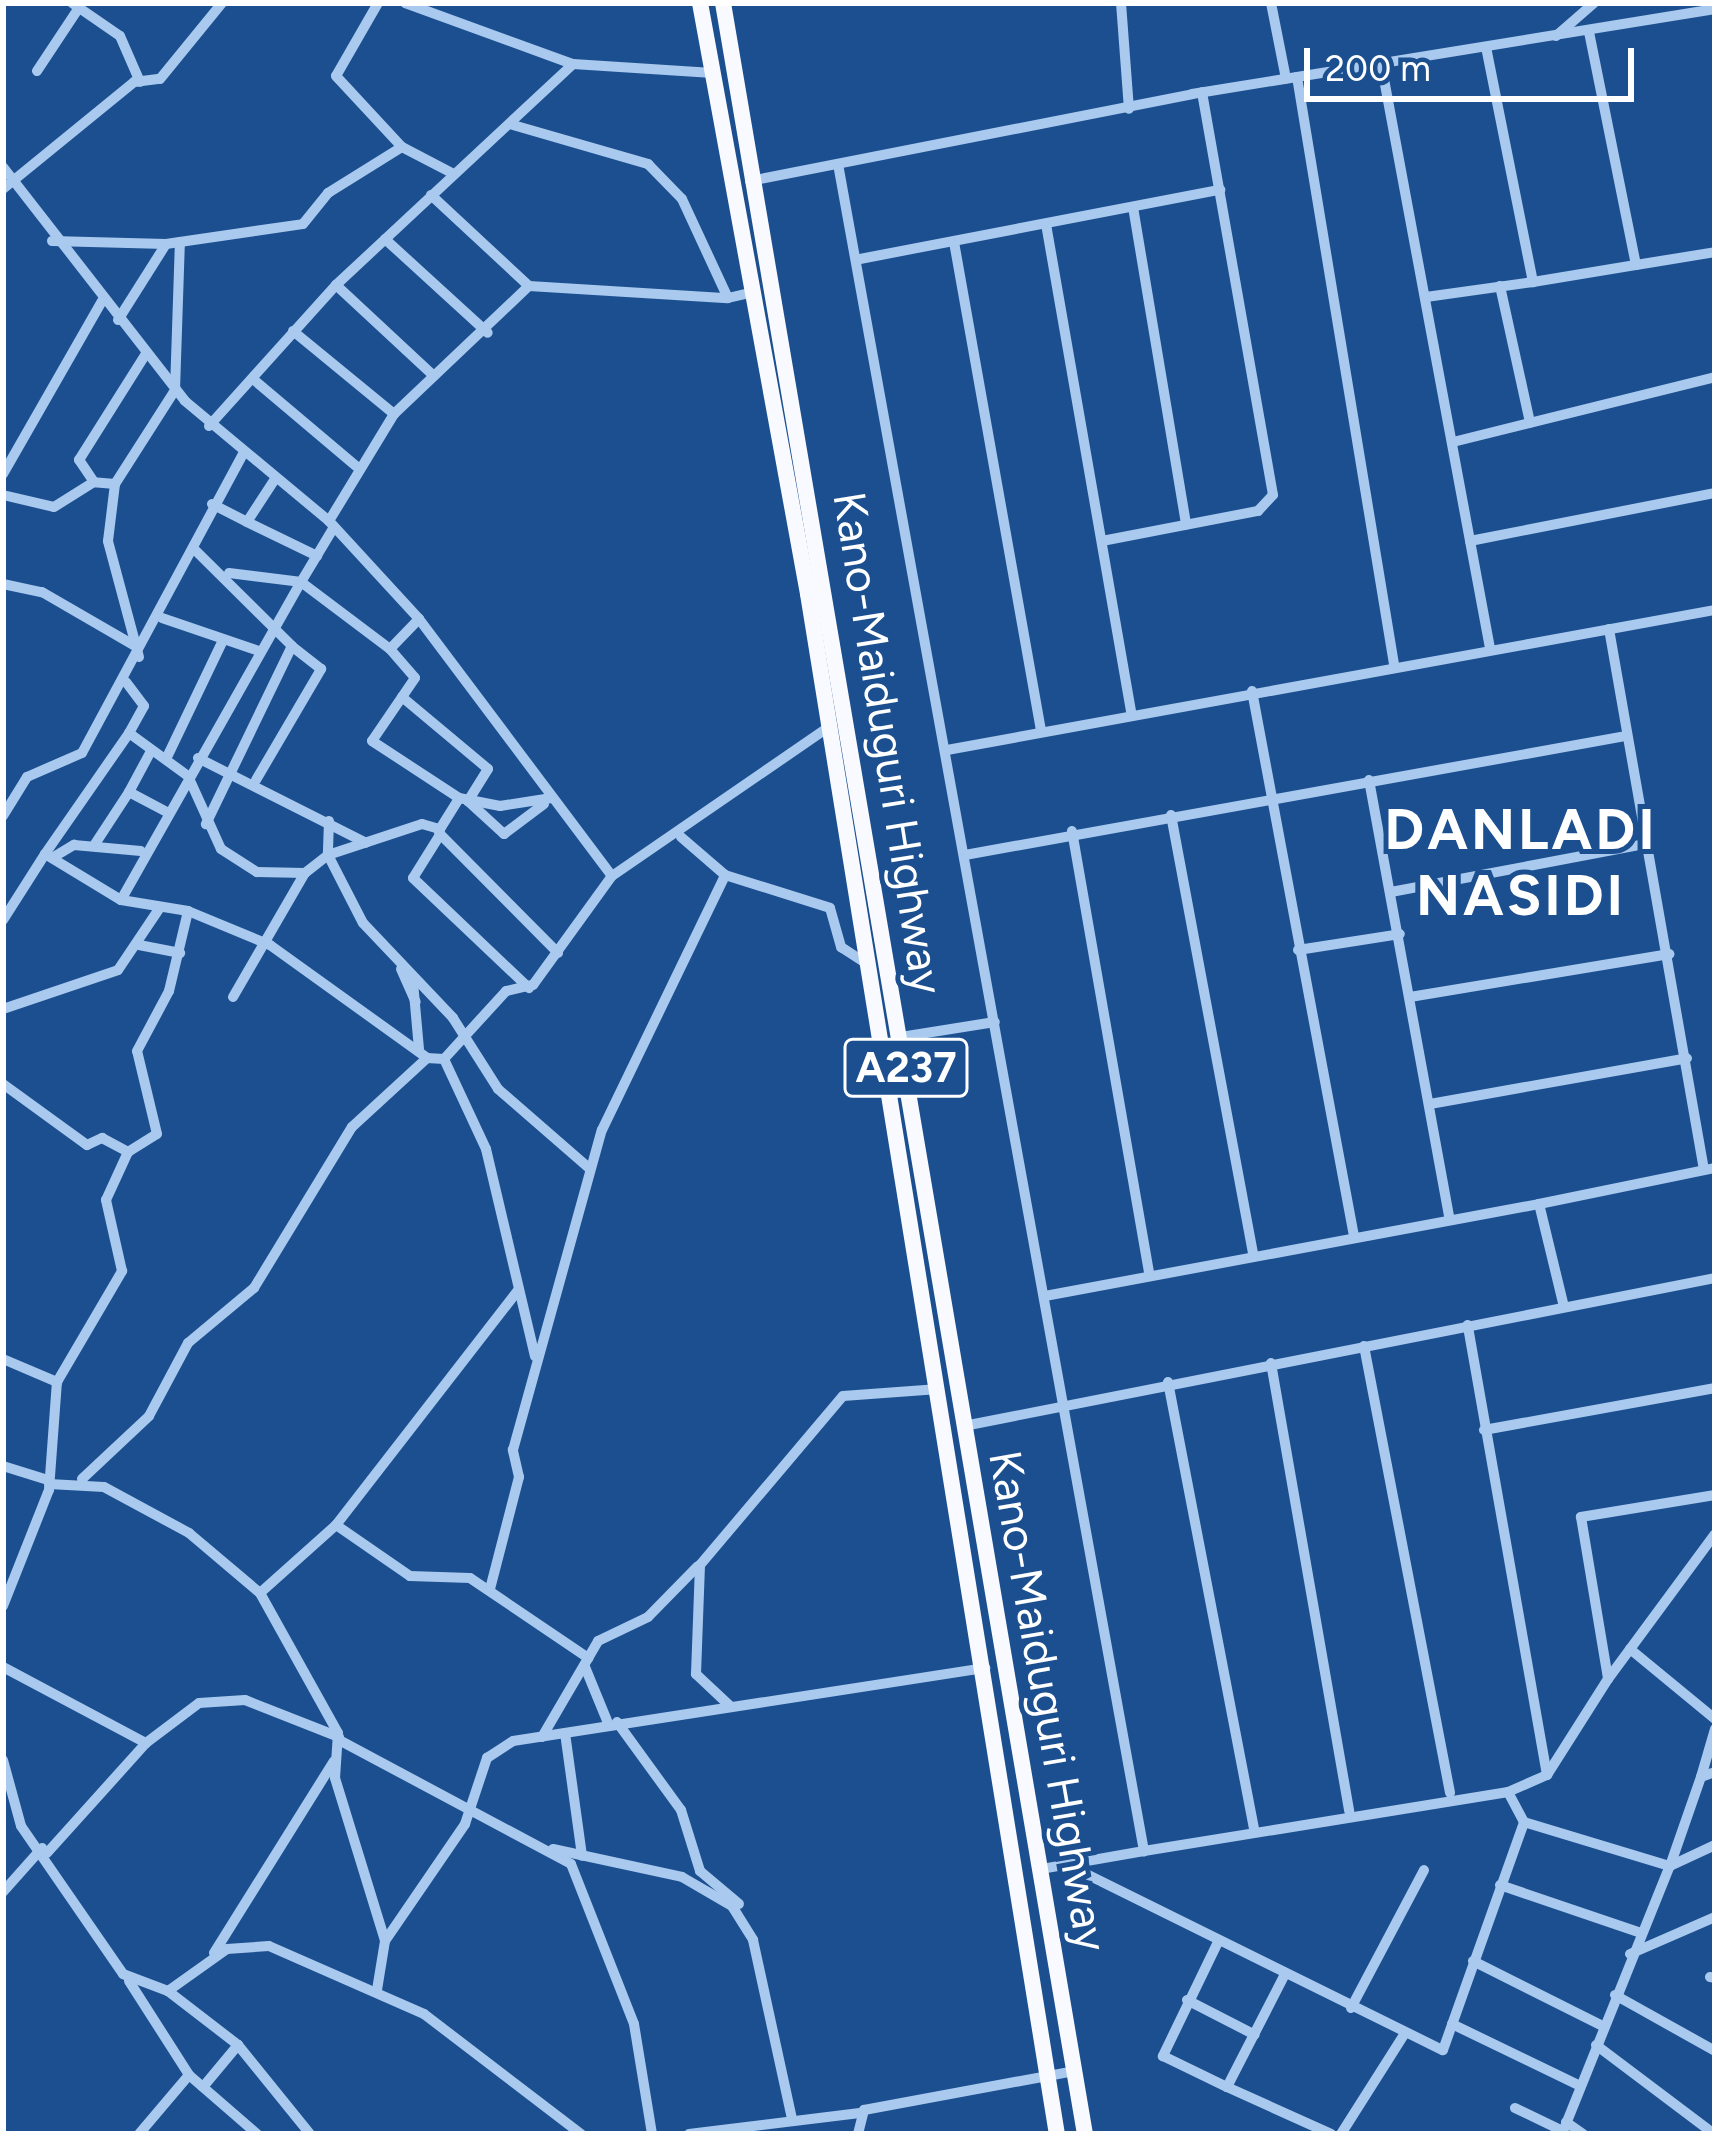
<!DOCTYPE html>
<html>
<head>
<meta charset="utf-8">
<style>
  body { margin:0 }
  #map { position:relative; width:1718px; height:2137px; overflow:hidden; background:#1b4f8f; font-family:Figtree,sans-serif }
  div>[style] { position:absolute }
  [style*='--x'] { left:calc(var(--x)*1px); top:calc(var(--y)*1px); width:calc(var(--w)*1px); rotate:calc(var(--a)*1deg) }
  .minor>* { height:10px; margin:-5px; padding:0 5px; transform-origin:5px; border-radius:5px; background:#a9c9ee }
  .trunk>* { height:16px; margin:-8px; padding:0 8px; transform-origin:8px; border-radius:8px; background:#f8faff }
  span { translate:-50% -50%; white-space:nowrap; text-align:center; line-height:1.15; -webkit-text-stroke:10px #1b4f8f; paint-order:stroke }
  .shield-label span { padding:3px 9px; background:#1b4f8f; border:3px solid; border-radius:9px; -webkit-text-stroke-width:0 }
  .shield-label { font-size:42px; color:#fff; font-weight:700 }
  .street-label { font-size:45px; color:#fff }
  .district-label { font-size:57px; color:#fff; font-weight:700; letter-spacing:3px }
  .frame { position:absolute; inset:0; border:6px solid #fff; pointer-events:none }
  .scale { position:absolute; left:1304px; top:48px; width:330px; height:54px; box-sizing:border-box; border:6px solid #fff; border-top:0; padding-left:15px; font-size:36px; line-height:42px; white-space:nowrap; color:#fff; -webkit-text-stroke:9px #1b4f8f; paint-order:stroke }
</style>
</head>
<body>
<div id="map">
  <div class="minor">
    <i style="--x:72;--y:3;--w:58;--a:34.5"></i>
    <i style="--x:120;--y:36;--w:50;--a:66.5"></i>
    <i style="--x:378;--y:3;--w:84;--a:119.9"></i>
    <i style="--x:336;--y:76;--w:97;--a:47.1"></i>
    <i style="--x:405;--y:3;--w:179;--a:20"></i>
    <i style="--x:573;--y:64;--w:140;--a:3.7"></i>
    <i style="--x:1121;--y:3;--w:106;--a:85.7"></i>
    <i style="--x:1271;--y:3;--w:77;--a:78.8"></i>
    <i style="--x:1556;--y:36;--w:50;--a:-41"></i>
    <i style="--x:1486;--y:47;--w:240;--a:78.7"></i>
    <i style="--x:1533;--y:282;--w:104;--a:-9.4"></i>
    <i style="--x:1636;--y:265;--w:238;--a:-101.4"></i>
    <i style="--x:1381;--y:63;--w:595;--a:79.45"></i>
    <i style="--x:37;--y:71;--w:78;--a:-56.5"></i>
    <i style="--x:1297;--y:77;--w:595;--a:80.62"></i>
    <i style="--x:513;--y:125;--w:141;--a:16.1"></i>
    <i style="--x:648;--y:164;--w:49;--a:45.8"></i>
    <i style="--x:682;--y:199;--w:109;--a:65.1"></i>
    <i style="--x:728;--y:298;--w:27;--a:-13"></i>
    <i style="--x:838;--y:164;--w:1715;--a:79.72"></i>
    <i style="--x:1144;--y:1851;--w:105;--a:170.1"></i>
    <i style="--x:3;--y:167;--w:296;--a:52.1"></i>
    <i style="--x:185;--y:401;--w:187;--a:39.8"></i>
    <i style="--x:329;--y:521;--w:133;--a:47.4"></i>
    <i style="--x:419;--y:619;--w:321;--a:53.1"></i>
    <i style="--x:612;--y:876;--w:261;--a:-34.5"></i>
    <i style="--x:750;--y:181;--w:450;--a:-11.1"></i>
    <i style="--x:1192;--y:94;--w:530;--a:-9.23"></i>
    <i style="--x:3;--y:189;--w:169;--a:-39.2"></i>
    <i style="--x:134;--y:82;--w:26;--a:-7"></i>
    <i style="--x:160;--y:79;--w:98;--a:-50.8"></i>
    <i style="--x:431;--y:195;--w:134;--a:42.9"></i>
    <i style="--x:529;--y:286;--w:199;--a:3.5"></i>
    <i style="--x:1133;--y:207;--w:322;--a:80.5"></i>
    <i style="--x:1046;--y:224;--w:496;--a:80.1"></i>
    <i style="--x:385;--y:239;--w:139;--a:42.4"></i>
    <i style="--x:52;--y:241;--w:114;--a:1.5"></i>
    <i style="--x:166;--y:244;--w:138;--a:-8.3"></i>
    <i style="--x:303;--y:224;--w:40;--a:-51"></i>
    <i style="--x:328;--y:193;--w:87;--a:-31.9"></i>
    <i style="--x:402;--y:147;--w:56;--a:27.5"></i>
    <i style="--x:954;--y:242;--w:497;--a:79.9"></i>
    <i style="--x:860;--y:259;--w:367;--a:-10.9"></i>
    <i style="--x:1636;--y:265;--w:80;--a:-9.3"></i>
    <i style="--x:336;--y:285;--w:132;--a:42.9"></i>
    <i style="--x:1500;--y:286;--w:140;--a:77.6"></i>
    <i style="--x:1426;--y:297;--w:108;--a:-8"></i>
    <i style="--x:118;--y:320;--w:90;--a:-57.7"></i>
    <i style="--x:293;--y:331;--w:131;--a:39.4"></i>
    <i style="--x:253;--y:379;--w:135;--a:40.2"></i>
    <i style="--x:209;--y:426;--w:190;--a:-48"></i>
    <i style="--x:336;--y:285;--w:324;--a:-43"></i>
    <i style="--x:1453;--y:442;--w:270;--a:-13.9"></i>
    <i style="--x:3;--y:474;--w:199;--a:-60.2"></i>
    <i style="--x:275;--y:479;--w:51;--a:123.1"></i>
    <i style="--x:247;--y:522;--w:78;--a:25.9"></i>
    <i style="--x:115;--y:484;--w:112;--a:-57.4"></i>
    <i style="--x:175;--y:390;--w:148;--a:-88.1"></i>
    <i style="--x:3;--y:495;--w:52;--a:13.2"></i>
    <i style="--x:54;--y:507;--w:47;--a:-32"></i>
    <i style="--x:212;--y:504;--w:39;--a:27"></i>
    <i style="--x:329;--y:521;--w:125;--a:-58.7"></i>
    <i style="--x:394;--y:414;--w:186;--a:-43.5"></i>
    <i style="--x:1102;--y:541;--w:159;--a:-10.9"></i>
    <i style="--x:1258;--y:511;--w:22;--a:-47"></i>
    <i style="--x:1273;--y:495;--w:409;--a:-100"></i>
    <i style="--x:1470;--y:541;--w:250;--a:-11.1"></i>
    <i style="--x:193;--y:548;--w:139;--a:44.7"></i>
    <i style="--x:292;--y:646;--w:198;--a:115.8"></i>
    <i style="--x:229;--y:573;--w:73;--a:7.1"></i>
    <i style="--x:301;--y:582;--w:64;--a:-59"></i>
    <i style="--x:3;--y:584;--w:40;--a:12"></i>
    <i style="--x:42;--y:592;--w:108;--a:30.1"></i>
    <i style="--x:162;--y:618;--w:102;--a:18.8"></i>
    <i style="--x:1609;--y:629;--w:549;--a:80.04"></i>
    <i style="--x:390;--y:649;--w:38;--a:49"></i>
    <i style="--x:415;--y:678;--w:76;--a:124.3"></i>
    <i style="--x:372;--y:741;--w:104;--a:33.2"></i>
    <i style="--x:139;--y:657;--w:120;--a:-105"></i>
    <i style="--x:108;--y:541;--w:57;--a:-83"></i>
    <i style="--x:115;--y:484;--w:21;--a:-175"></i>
    <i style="--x:94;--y:482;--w:27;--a:-124"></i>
    <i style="--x:79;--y:460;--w:124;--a:-57.8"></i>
    <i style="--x:126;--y:682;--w:30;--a:53"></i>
    <i style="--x:144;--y:706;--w:31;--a:119"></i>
    <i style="--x:129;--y:733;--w:73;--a:36.1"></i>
    <i style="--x:188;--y:776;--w:80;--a:65.7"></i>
    <i style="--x:221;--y:849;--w:43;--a:32.6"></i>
    <i style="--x:257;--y:872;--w:48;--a:1.2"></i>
    <i style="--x:305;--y:873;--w:29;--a:-38"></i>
    <i style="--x:328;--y:855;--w:99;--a:-18.3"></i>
    <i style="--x:422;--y:824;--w:19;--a:16"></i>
    <i style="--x:440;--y:829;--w:36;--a:-58"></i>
    <i style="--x:459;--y:798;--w:42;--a:11"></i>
    <i style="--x:500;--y:806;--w:52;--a:-8.9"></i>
    <i style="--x:1252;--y:691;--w:554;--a:79.4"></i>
    <i style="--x:402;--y:697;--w:112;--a:39.9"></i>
    <i style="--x:488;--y:769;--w:38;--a:122"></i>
    <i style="--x:468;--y:801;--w:49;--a:42.5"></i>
    <i style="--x:504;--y:834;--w:50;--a:-36.9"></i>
    <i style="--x:947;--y:750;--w:781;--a:-10.33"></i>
    <i style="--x:151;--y:751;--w:47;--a:118.2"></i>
    <i style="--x:129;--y:792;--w:43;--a:27.8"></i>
    <i style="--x:168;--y:755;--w:127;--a:-64.4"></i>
    <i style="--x:198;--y:758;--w:188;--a:26.8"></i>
    <i style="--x:256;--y:780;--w:129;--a:-59.6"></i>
    <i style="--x:321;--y:669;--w:37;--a:-142"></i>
    <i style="--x:1369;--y:780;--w:447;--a:79.6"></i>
    <i style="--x:1171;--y:815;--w:445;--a:79.4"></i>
    <i style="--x:3;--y:816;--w:46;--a:-58.4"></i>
    <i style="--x:27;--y:777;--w:60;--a:-23.6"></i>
    <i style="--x:82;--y:753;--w:340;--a:-61.7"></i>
    <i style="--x:329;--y:821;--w:34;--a:92"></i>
    <i style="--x:328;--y:855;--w:76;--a:62.8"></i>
    <i style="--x:363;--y:923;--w:131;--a:46.5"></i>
    <i style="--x:453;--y:1018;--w:84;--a:57.6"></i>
    <i style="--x:498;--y:1089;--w:122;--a:41"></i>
    <i style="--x:1072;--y:831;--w:448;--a:80.1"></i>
    <i style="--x:439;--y:833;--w:169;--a:45.2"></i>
    <i style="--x:681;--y:837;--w:58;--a:40.8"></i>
    <i style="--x:725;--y:875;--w:110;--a:17.4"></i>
    <i style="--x:830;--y:908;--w:41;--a:74.2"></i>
    <i style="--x:841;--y:947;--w:30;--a:33"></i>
    <i style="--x:438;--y:838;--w:47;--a:122"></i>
    <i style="--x:413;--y:878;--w:160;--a:43.5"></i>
    <i style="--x:95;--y:844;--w:62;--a:-56.8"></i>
    <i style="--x:45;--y:854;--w:147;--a:-55.2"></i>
    <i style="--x:965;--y:855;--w:672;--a:-10.21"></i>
    <i style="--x:52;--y:858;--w:26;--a:-31"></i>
    <i style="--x:74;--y:845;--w:67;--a:5.1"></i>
    <i style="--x:1391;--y:892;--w:259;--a:-10.7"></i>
    <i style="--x:121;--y:900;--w:365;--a:-60.5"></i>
    <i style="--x:301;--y:582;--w:111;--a:37"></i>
    <i style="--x:390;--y:649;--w:42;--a:-46"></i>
    <i style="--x:3;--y:920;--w:78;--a:-57.5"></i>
    <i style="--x:45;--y:854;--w:89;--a:31.2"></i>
    <i style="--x:121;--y:900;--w:68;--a:9.3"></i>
    <i style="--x:188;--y:911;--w:89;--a:22.5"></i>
    <i style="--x:270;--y:945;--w:193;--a:35.7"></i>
    <i style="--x:139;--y:945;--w:42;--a:11"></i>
    <i style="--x:1298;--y:950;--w:103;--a:-8.9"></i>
    <i style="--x:401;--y:969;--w:36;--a:66"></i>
    <i style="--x:413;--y:982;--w:67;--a:84.9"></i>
    <i style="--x:233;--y:997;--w:143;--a:-59.9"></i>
    <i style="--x:1410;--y:997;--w:263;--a:-9.4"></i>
    <i style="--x:3;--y:1009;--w:121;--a:-18.7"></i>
    <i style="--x:118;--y:970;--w:73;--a:-56.1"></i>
    <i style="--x:901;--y:1037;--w:95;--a:-9.1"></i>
    <i style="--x:444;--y:1059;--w:99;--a:65"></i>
    <i style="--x:486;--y:1149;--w:213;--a:76.7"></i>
    <i style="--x:3;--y:1084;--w:104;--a:36"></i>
    <i style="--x:87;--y:1145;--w:17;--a:-25"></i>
    <i style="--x:102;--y:1138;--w:30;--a:28"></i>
    <i style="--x:1430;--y:1104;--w:261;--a:-10.1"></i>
    <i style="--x:1045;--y:1296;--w:502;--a:-10.55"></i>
    <i style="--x:1564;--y:1307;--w:106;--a:-103.6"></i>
    <i style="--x:1539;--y:1204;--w:180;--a:-11.6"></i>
    <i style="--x:1364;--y:1346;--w:455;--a:79.1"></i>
    <i style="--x:3;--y:1359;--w:59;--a:23.1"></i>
    <i style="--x:1271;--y:1363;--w:455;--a:80.1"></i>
    <i style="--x:1168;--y:1382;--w:458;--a:79.1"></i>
    <i style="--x:964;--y:1426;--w:765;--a:-11.15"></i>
    <i style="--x:1484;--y:1430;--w:235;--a:-10.3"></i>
    <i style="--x:3;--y:1466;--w:47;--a:17.3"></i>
    <i style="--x:82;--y:1479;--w:92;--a:-43.2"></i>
    <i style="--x:149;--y:1416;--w:83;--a:-61.9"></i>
    <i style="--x:188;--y:1343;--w:86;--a:-39.8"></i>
    <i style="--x:254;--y:1288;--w:188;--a:-58.7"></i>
    <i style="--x:352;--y:1127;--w:102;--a:-42.6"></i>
    <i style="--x:427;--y:1058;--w:17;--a:3"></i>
    <i style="--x:444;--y:1059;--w:92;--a:-47.6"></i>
    <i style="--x:506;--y:991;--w:28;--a:-13"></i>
    <i style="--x:533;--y:985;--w:135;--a:-54.1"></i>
    <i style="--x:49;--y:1484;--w:55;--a:3.1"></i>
    <i style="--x:104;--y:1487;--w:97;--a:28.4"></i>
    <i style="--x:189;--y:1533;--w:93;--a:40.2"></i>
    <i style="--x:260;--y:1593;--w:160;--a:60.9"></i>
    <i style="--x:338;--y:1733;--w:45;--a:93.8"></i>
    <i style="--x:335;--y:1778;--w:170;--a:72.9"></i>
    <i style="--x:385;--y:1941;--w:50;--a:99.3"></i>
    <i style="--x:1715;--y:1495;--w:136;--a:170.7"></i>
    <i style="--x:1581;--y:1517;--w:164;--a:80.5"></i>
    <i style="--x:1608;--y:1679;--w:180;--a:-53.6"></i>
    <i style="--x:336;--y:1525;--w:90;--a:34.6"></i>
    <i style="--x:410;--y:1576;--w:60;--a:1.9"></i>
    <i style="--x:470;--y:1578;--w:143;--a:34.1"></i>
    <i style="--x:490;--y:1589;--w:116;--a:-75.5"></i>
    <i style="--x:519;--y:1477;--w:28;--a:-103"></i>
    <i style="--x:513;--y:1450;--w:332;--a:-74.5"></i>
    <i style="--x:602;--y:1130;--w:283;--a:-64.2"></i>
    <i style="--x:260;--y:1593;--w:102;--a:-41.8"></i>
    <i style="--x:336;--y:1525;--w:297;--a:-52.2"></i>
    <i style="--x:3;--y:1606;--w:125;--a:-68.4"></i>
    <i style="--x:49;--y:1490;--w:108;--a:-85.8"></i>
    <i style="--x:57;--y:1382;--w:129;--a:-59.6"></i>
    <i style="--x:122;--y:1271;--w:73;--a:-102.7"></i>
    <i style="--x:106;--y:1200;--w:53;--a:-65.4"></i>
    <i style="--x:128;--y:1152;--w:34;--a:-32"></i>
    <i style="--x:157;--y:1134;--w:85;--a:-103.5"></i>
    <i style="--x:137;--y:1051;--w:68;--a:-61.9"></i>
    <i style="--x:169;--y:991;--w:82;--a:-76.6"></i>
    <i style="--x:1630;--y:1649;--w:110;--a:39.5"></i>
    <i style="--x:3;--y:1667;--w:162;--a:28"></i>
    <i style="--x:585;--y:1667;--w:61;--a:67.7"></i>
    <i style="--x:730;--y:1706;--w:47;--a:-136.7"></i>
    <i style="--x:696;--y:1674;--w:109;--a:-87.9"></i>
    <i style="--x:700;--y:1565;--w:221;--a:-49.8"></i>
    <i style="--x:843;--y:1396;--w:96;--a:-4.2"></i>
    <i style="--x:617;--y:1722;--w:109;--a:54"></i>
    <i style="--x:681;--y:1810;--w:64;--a:72.7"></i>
    <i style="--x:700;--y:1871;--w:51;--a:40.2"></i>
    <i style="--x:565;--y:1733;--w:124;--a:82.1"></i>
    <i style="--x:542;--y:1737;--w:111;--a:-59.7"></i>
    <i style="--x:598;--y:1641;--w:55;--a:-25.6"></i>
    <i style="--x:648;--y:1617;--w:71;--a:-45.6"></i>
    <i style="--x:339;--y:1740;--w:263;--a:28.1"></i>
    <i style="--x:571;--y:1864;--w:172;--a:68.5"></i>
    <i style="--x:634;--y:2024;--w:111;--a:80.7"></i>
    <i style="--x:3;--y:1760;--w:68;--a:74.7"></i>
    <i style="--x:21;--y:1826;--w:180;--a:55.4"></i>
    <i style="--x:123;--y:1974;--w:48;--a:20.7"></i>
    <i style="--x:168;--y:1991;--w:88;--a:37.6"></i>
    <i style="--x:238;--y:2045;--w:114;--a:51"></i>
    <i style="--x:1547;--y:1775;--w:114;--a:-57.6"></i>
    <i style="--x:1701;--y:1777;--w:50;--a:-73.7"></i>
    <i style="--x:1508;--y:1792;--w:34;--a:62"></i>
    <i style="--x:553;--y:1849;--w:132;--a:12.2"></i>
    <i style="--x:682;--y:1877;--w:58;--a:30.1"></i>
    <i style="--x:732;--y:1906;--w:40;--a:58"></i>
    <i style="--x:753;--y:1940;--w:183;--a:77.7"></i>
    <i style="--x:1144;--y:1851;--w:369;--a:-9.2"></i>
    <i style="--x:1508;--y:1792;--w:43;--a:-23.6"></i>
    <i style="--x:1547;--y:1775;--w:457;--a:-100"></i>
    <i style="--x:47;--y:1853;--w:148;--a:-48"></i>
    <i style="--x:146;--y:1743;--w:66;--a:-37"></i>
    <i style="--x:199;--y:1703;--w:46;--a:-3.7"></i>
    <i style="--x:245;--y:1700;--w:101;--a:21.5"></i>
    <i style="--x:1068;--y:1865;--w:418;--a:26.3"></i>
    <i style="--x:1443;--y:2050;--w:242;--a:-70.4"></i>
    <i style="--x:1524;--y:1822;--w:152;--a:16.8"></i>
    <i style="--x:1670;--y:1866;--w:94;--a:-70.8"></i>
    <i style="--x:1701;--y:1777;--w:15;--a:-20"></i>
    <i style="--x:1500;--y:1885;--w:146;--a:18.8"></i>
    <i style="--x:3;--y:1892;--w:59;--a:-48.4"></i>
    <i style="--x:385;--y:1941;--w:142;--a:-55.6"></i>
    <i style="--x:465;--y:1824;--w:70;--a:-71.6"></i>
    <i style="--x:487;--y:1758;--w:31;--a:-33"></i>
    <i style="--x:513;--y:1741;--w:478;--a:-8.8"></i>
    <i style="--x:1218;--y:1942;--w:127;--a:115.8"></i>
    <i style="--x:1163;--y:2056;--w:71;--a:25.8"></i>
    <i style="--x:1227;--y:2087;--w:125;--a:-62.8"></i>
    <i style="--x:214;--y:1953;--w:226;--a:-58"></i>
    <i style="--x:1630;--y:1954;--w:93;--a:-23.5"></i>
    <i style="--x:1473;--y:1961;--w:145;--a:26.6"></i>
    <i style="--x:1710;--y:1977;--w:5;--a:11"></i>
    <i style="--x:129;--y:1981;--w:112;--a:57.4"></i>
    <i style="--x:189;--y:2075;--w:90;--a:40.9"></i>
    <i style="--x:168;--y:1991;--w:72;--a:-35.4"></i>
    <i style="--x:227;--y:1949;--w:42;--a:-4.1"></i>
    <i style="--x:269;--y:1946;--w:169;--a:23.7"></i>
    <i style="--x:424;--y:2014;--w:198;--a:37.4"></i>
    <i style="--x:1615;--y:1995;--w:115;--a:29.2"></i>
    <i style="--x:1187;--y:2000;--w:76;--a:27.2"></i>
    <i style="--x:1351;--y:2008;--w:156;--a:-62.1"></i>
    <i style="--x:1452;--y:2024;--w:142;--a:25.8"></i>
    <i style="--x:1596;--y:2045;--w:148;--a:37"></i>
    <i style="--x:203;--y:2087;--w:55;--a:-50.2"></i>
    <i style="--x:1227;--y:2087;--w:114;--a:24.3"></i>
    <i style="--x:1515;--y:2108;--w:53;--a:25.6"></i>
    <i style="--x:1566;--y:2122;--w:21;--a:35"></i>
    <i style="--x:139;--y:2134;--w:77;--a:-49.7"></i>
    <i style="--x:689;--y:2134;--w:172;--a:-7"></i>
    <i style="--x:858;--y:2134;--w:25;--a:-76"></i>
    <i style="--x:864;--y:2110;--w:215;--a:-10.5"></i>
    <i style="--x:1341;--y:2134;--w:120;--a:-57.6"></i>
    <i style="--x:1562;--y:2134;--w:289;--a:-68.1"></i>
    <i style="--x:1670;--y:1866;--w:50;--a:-25"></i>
  </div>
  <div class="trunk">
    <i style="--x:700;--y:3;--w:601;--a:79.64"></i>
    <i style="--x:808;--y:594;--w:1560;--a:80.82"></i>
    <i style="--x:723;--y:3;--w:2162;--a:80.36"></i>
  </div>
  <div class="shield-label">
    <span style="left:906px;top:1068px">A237</span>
  </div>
  <div class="street-label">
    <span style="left:888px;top:743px;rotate:81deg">Kano-Maiduguri Highway</span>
    <span style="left:1048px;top:1701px;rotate:80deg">Kano-Maiduguri Highway</span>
  </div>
  <div class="district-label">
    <span style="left:1521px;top:863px">DANLADI<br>NASIDI</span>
  </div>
  <div class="frame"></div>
  <div class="scale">200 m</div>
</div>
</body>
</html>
